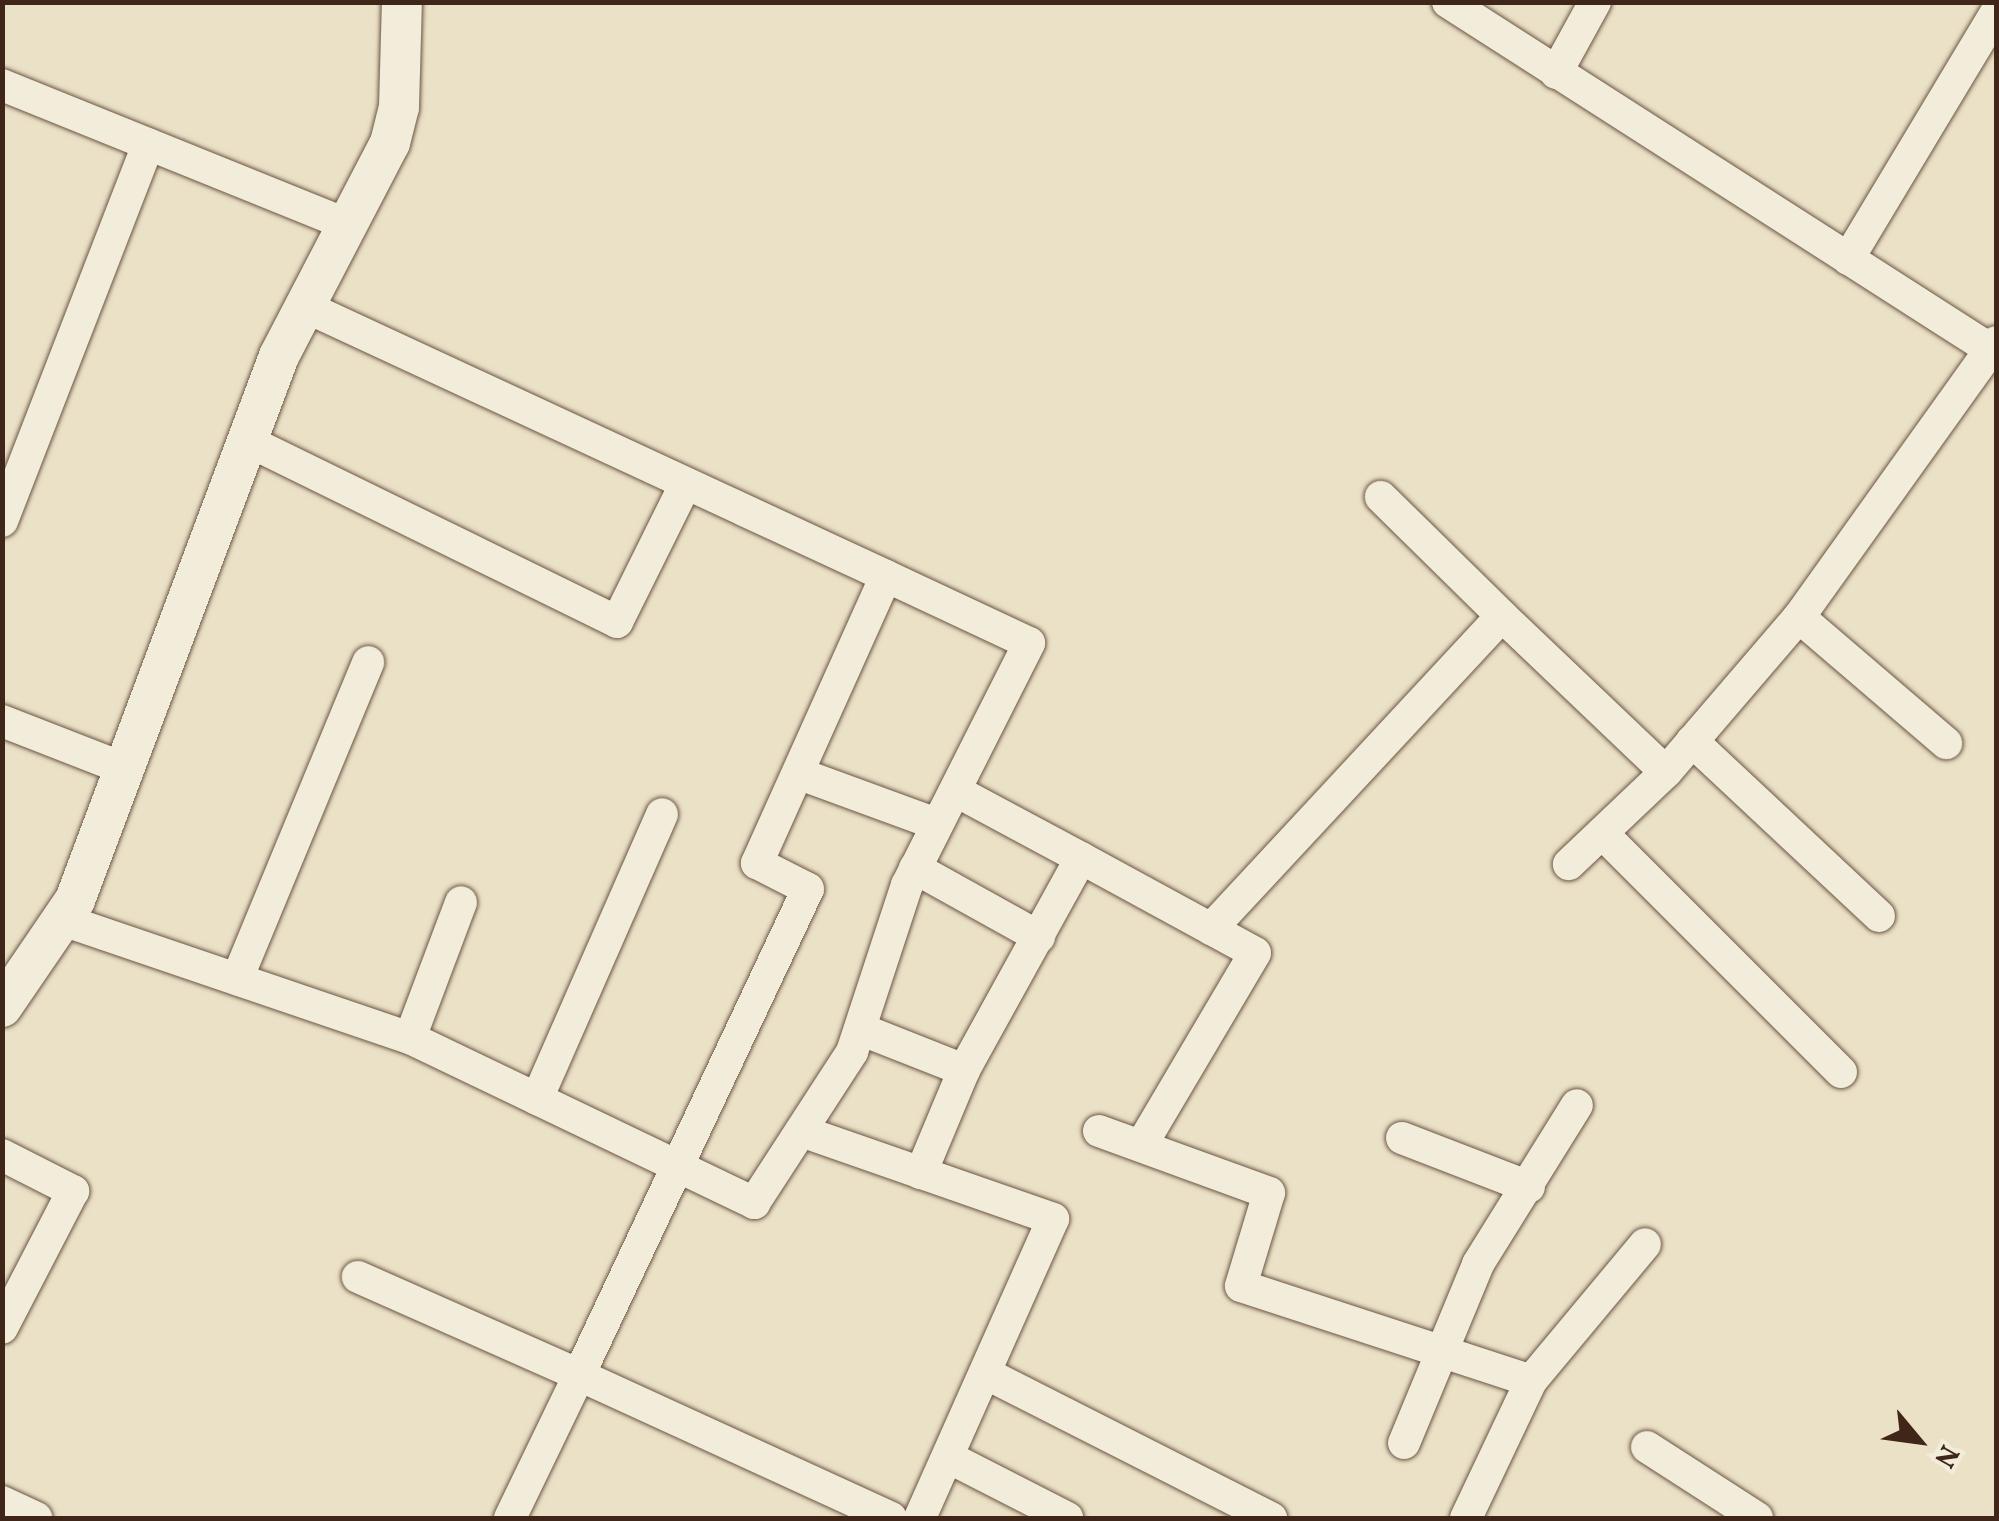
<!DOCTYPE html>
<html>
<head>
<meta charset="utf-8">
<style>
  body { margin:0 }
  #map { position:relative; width:1999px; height:1521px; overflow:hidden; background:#ebe1c6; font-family:Vollkorn,serif }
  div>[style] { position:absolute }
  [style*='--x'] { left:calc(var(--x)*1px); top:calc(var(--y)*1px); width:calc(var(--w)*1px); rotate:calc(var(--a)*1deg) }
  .roads { filter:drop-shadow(0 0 2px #6b5544) drop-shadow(0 0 2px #6b5544) }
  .minor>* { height:32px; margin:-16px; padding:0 16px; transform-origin:16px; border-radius:16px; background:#f2ecda }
  .tertiary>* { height:40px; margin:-20px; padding:0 20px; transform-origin:20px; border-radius:20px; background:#f2ecda }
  span { translate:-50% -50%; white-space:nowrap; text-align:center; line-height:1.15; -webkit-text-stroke:8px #f2ecda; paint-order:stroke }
  .frame { position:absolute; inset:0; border:5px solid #402618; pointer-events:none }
  .north { position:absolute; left:1869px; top:1391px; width:100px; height:100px; -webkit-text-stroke:8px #f2ecda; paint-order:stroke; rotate:119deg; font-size:28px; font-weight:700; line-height:40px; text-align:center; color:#402618 }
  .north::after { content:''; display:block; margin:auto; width:35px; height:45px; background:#402618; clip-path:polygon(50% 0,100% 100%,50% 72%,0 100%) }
</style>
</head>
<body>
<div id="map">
  <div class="roads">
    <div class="minor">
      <i style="--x:1448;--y:2;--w:651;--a:32.64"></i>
      <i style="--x:1556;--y:73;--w:81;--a:-61.2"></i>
      <i style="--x:2;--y:85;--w:371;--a:22"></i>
      <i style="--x:1848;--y:259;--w:287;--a:-59"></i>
      <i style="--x:306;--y:307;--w:639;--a:24.88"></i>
      <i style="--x:886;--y:576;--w:315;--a:114.2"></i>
      <i style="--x:757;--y:863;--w:57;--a:27"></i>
      <i style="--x:808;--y:889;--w:537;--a:115.23"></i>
      <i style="--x:579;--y:1375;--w:242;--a:-156.1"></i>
      <i style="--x:248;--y:441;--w:411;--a:26.1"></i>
      <i style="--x:617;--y:622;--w:153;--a:-63.6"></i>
      <i style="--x:2;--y:521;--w:404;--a:-68.8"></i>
      <i style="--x:1502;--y:616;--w:226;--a:43.6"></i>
      <i style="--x:1666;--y:772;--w:134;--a:136.5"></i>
      <i style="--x:1799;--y:617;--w:194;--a:40.6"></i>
      <i style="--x:2;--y:721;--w:132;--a:21.3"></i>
      <i style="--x:1692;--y:741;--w:256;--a:43.1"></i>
      <i style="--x:1666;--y:772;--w:204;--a:-49.4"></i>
      <i style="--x:1799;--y:617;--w:338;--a:-54.4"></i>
      <i style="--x:800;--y:774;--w:146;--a:20.1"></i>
      <i style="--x:956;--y:791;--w:142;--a:28.2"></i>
      <i style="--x:1081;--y:858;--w:242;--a:118.9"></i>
      <i style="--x:1602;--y:833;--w:338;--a:45"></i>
      <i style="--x:1081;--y:858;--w:198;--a:28.6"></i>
      <i style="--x:1255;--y:953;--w:224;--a:120.6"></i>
      <i style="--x:915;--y:868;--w:142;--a:29.1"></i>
      <i style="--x:60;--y:919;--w:370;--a:18.8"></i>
      <i style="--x:410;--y:1038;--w:382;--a:25.6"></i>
      <i style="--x:754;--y:1203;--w:180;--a:-57"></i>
      <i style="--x:852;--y:1052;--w:176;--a:-71.8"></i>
      <i style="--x:907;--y:885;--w:271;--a:-63.2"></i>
      <i style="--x:1029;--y:643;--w:158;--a:-154.9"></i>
      <i style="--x:1211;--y:929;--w:427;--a:-47.1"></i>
      <i style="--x:1502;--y:616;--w:170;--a:-135.5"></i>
      <i style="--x:237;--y:979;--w:343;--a:-67.5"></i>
      <i style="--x:860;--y:1029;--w:112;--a:21.5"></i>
      <i style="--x:964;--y:1070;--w:112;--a:112.7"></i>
      <i style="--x:410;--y:1038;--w:145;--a:-69.4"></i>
      <i style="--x:537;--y:1099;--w:311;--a:-66.3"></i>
      <i style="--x:801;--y:1131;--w:267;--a:19.2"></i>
      <i style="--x:1053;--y:1219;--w:327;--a:114"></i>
      <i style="--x:1099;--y:1131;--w:181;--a:20"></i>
      <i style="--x:1269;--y:1193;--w:97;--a:106.8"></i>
      <i style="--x:1241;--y:1286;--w:305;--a:18.1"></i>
      <i style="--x:1402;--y:1138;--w:136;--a:21.1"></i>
      <i style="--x:2;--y:1155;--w:80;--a:26.9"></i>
      <i style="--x:73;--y:1191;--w:154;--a:117.4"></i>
      <i style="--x:985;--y:1373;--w:321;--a:26.9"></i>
      <i style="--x:1404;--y:1443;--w:194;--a:-67.5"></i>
      <i style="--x:1478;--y:1264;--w:187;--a:-58.1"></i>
      <i style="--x:1647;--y:1447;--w:131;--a:32.8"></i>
      <i style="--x:948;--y:1457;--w:134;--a:27.1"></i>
      <i style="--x:2;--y:1502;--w:38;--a:25"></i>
      <i style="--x:510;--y:1518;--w:159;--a:-64.2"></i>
      <i style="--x:579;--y:1375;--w:343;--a:24.6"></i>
      <i style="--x:1466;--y:1518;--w:152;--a:-64.6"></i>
      <i style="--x:1531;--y:1381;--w:178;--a:-50.2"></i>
    </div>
    <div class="tertiary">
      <i style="--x:2;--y:1007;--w:130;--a:-55.7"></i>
      <i style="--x:75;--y:900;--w:581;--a:-69.44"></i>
      <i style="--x:279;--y:356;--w:240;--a:-62.5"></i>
      <i style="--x:390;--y:143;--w:37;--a:-76"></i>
      <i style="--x:399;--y:107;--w:105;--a:-88.4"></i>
    </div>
  </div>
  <div class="frame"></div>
  <div class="north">N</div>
</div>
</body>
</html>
